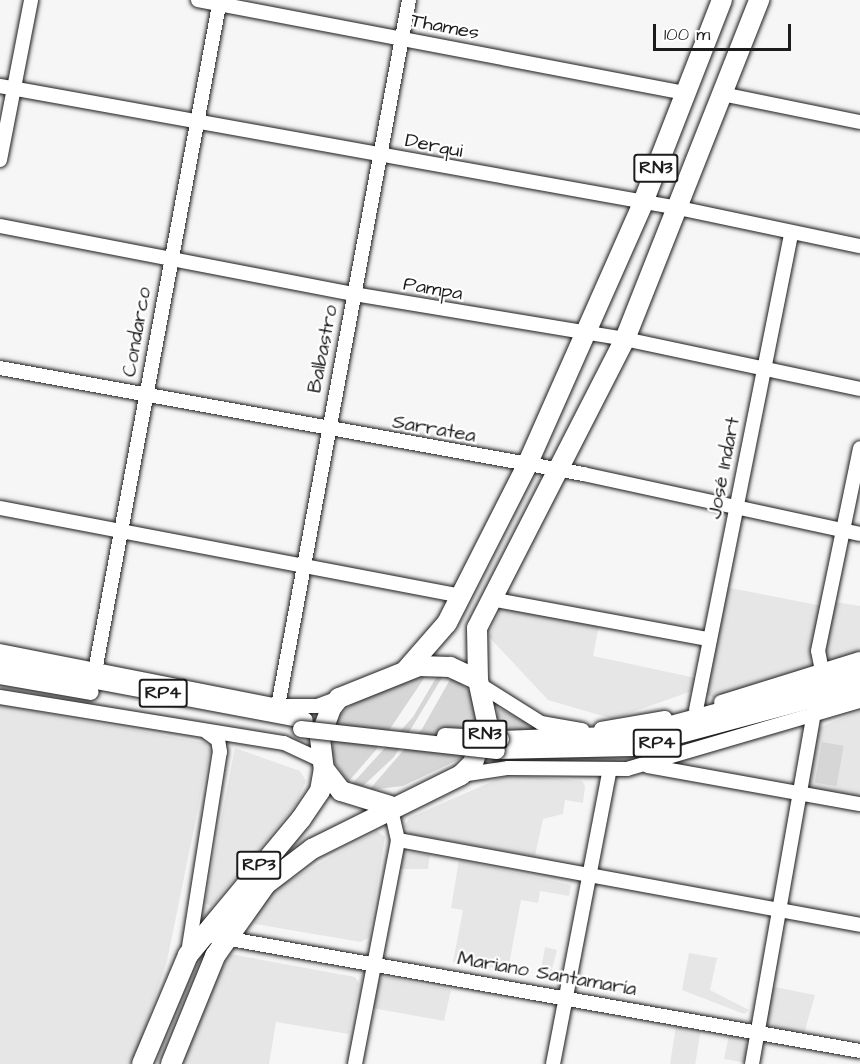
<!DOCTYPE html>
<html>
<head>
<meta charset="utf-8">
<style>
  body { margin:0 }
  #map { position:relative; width:860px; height:1064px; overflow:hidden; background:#f6f6f6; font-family:"Architects Daughter",sans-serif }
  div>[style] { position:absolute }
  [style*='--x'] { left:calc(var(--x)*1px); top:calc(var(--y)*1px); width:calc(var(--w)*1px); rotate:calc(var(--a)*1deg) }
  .built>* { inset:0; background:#e6e6e6; transform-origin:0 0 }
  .green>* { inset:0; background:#d6d6d6; transform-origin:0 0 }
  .roads { filter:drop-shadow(0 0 2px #1c1c1c) drop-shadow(0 0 2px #1c1c1c) }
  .minor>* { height:14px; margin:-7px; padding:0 7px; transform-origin:7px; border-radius:7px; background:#fff }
  .major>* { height:16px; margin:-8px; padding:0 8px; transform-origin:8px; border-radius:8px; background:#fff }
  .highway>* { height:20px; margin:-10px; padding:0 10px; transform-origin:10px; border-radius:10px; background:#fff }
  .bridges { filter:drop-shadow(0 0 2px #1c1c1c) drop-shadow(0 0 2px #1c1c1c) }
  .major-bridge>* { height:16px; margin:-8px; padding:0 8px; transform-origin:8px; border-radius:8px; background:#fff }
  span { translate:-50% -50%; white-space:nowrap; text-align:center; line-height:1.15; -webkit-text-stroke:4.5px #fff; paint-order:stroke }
  .shield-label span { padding:2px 4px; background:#fff; border:2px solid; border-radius:4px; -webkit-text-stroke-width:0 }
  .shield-label { font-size:18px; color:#1c1c1c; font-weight:700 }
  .street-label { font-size:20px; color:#1c1c1c }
  .scale { position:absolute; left:653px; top:24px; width:138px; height:27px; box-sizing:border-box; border:3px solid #1c1c1c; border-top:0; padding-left:8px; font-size:18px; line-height:21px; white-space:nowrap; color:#1c1c1c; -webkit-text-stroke:4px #fff; paint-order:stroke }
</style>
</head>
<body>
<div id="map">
  <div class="built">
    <i style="clip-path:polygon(725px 587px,823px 606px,809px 668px,715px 698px,705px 694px)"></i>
    <i style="clip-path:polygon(835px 602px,860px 606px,860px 652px,834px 661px,824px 654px)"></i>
    <i style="clip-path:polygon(501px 608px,599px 625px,593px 656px,696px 678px,692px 691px,613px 719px,548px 700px,489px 637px)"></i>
    <i style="clip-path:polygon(0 705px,205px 743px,210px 750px,167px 961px,133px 1064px,0 1064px)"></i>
    <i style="clip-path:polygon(860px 711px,860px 800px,808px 789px,818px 728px)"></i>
    <i style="clip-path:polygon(235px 748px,300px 771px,306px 781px,296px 804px,211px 906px,205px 903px)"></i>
    <i style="clip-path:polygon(507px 775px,582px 781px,585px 786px,583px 803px,565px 800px,563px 814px,543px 819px,535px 856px,410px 834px,405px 826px,409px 818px)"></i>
    <i style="clip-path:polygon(377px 831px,385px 837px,369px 937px,361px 942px,255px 924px,253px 917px,272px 890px)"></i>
    <i style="clip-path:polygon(402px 852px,430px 855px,428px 869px,399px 869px)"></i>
    <i style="clip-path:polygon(459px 860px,571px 885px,569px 896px,540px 891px,538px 903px,521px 900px,508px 970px,453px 962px,463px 910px,451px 908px)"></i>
    <i style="clip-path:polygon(545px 947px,557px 950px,550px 977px,540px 976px)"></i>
    <i style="clip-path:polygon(689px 953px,717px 958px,710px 990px,749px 1010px,744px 1014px,682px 990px)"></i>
    <i style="clip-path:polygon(230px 954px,355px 977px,359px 983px,349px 1034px,276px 1022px,269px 1064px,183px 1064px,203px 999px)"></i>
    <i style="clip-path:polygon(385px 977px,451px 990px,444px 1021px,372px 1008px,378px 980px)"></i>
    <i style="clip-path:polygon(769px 986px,815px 995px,804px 1034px,764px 1024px)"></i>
    <i style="left:676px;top:1026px;width:25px;height:39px;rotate:9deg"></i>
    <i style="clip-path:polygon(729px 1035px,746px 1040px,747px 1063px,724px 1059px)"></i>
  </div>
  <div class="green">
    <i style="clip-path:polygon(860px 663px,860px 668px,652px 728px,618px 734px,581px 737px,507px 736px,500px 760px,632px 755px,860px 695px,860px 699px,638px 762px,606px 767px,481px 765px,492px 747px,498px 708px,539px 728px,620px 733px,677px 721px)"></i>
    <i style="clip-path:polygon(427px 674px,375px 751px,348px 782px,331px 757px,337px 718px,355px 701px)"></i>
    <i style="clip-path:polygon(437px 676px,443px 676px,394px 757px,363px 786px,352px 784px,413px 717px)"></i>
    <i style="clip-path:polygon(452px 676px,477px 697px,480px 732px,464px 757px,403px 786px,369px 790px,422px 729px)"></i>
    <i style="left:822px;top:742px;width:22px;height:41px;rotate:10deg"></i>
  </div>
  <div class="roads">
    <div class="minor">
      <i style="--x:198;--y:0;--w:495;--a:10.8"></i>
      <i style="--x:0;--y:86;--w:690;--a:10.19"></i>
      <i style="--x:679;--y:208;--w:185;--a:11.9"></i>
      <i style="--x:722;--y:94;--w:141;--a:11.5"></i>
      <i style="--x:0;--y:160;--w:163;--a:-79"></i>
      <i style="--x:0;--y:226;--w:360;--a:10.9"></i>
      <i style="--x:354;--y:294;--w:275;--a:9.4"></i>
      <i style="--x:625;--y:339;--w:240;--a:12"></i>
      <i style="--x:0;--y:368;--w:593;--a:10.3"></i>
      <i style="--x:583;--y:474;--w:283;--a:12.2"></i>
      <i style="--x:0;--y:508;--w:469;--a:10.8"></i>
      <i style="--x:490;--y:599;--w:223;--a:10.4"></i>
      <i style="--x:0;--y:651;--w:283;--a:11.2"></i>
      <i style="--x:278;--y:706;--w:39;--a:0"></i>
      <i style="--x:317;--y:706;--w:23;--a:-20"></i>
      <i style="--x:95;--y:671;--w:683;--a:-79.45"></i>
      <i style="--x:822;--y:671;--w:20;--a:-101"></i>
      <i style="--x:818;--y:651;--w:207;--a:-78.3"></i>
      <i style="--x:482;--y:686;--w:70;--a:32.1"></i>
      <i style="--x:541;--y:723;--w:42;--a:9.7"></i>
      <i style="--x:0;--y:697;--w:288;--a:9.2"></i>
      <i style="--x:284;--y:743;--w:43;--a:24.8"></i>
      <i style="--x:721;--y:702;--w:145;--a:-17.2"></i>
      <i style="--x:278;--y:706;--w:718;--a:-79.49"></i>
      <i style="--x:696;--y:710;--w:486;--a:-78.7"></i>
      <i style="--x:601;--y:729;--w:65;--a:-9.8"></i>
      <i style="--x:648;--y:766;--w:215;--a:10.2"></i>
      <i style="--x:461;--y:775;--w:48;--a:-8.5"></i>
      <i style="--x:508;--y:768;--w:119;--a:0.5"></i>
      <i style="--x:627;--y:769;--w:243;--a:-16.3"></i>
      <i style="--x:398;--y:840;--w:470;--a:10.4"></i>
      <i style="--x:202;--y:934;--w:668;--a:10.08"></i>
      <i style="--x:188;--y:953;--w:204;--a:-81"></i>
      <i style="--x:220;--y:752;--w:12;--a:-99"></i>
      <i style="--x:218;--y:740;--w:14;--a:-144"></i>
      <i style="--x:355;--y:1064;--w:228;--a:-79.1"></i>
      <i style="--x:398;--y:840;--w:35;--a:-103"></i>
      <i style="--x:553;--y:1064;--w:297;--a:-79.1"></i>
      <i style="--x:752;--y:1064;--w:355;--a:-80"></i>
    </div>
    <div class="major">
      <i style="--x:0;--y:663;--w:310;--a:10.6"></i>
      <i style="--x:0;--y:676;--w:92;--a:10"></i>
      <i style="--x:501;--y:739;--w:133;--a:-2.2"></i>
      <i style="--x:634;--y:734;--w:234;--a:-15.1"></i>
      <i style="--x:497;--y:751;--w:135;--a:-1.3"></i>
      <i style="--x:632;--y:748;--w:236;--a:-15"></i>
    </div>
    <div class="highway">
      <i style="--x:406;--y:670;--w:62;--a:-48.9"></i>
      <i style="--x:447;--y:623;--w:177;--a:-63.1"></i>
      <i style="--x:527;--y:465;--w:284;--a:-66.1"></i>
      <i style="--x:642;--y:205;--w:220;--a:-68.7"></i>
      <i style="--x:478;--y:680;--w:52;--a:-91.1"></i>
      <i style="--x:477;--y:628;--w:325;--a:-62.9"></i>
      <i style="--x:625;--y:339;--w:365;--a:-68.4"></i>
      <i style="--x:142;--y:1064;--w:118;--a:-67.1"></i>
      <i style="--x:188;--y:955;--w:177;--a:-50.3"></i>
      <i style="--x:301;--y:819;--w:34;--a:-56"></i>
      <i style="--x:320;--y:791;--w:22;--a:-80"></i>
      <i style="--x:171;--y:1064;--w:117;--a:-67.8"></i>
      <i style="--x:215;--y:956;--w:88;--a:-54.7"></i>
      <i style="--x:266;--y:884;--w:58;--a:-37.3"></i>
      <i style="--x:312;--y:849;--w:166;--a:-26.4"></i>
      <i style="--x:461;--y:775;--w:17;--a:-45"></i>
      <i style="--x:473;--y:763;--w:43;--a:-71.1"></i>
      <i style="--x:487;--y:722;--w:43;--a:-102.1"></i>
      <i style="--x:478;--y:680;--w:31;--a:-155"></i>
      <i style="--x:450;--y:667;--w:31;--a:-178"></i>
      <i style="--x:419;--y:666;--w:86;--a:158.2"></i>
      <i style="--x:339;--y:698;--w:13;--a:129"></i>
      <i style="--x:331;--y:708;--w:32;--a:110"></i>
      <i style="--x:320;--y:738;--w:31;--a:83"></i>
      <i style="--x:324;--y:769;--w:28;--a:52"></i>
      <i style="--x:341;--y:791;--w:51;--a:17"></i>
    </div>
  </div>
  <div class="bridges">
    <div class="major-bridge">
      <i style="--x:301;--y:729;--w:197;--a:6.4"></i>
      <i style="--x:445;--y:736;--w:56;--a:3.1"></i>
    </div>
  </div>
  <div class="shield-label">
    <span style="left:656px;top:168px">RN3</span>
    <span style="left:163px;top:693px">RP4</span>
    <span style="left:485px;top:734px">RN3</span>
    <span style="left:657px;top:743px">RP4</span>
    <span style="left:259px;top:865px">RP3</span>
  </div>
  <div class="street-label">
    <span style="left:445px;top:27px;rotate:11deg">Thames</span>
    <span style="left:434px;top:146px;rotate:11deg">Derqui</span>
    <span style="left:433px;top:289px;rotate:10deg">Pampa</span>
    <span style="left:137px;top:332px;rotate:-80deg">Condarco</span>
    <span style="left:323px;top:349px;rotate:-79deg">Balbastro</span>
    <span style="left:434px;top:429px;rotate:10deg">Sarratea</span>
    <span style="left:724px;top:468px;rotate:-79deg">José Indart</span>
    <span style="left:547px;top:974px;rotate:10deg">Mariano Santamaría</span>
  </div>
  <div class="scale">100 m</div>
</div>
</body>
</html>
